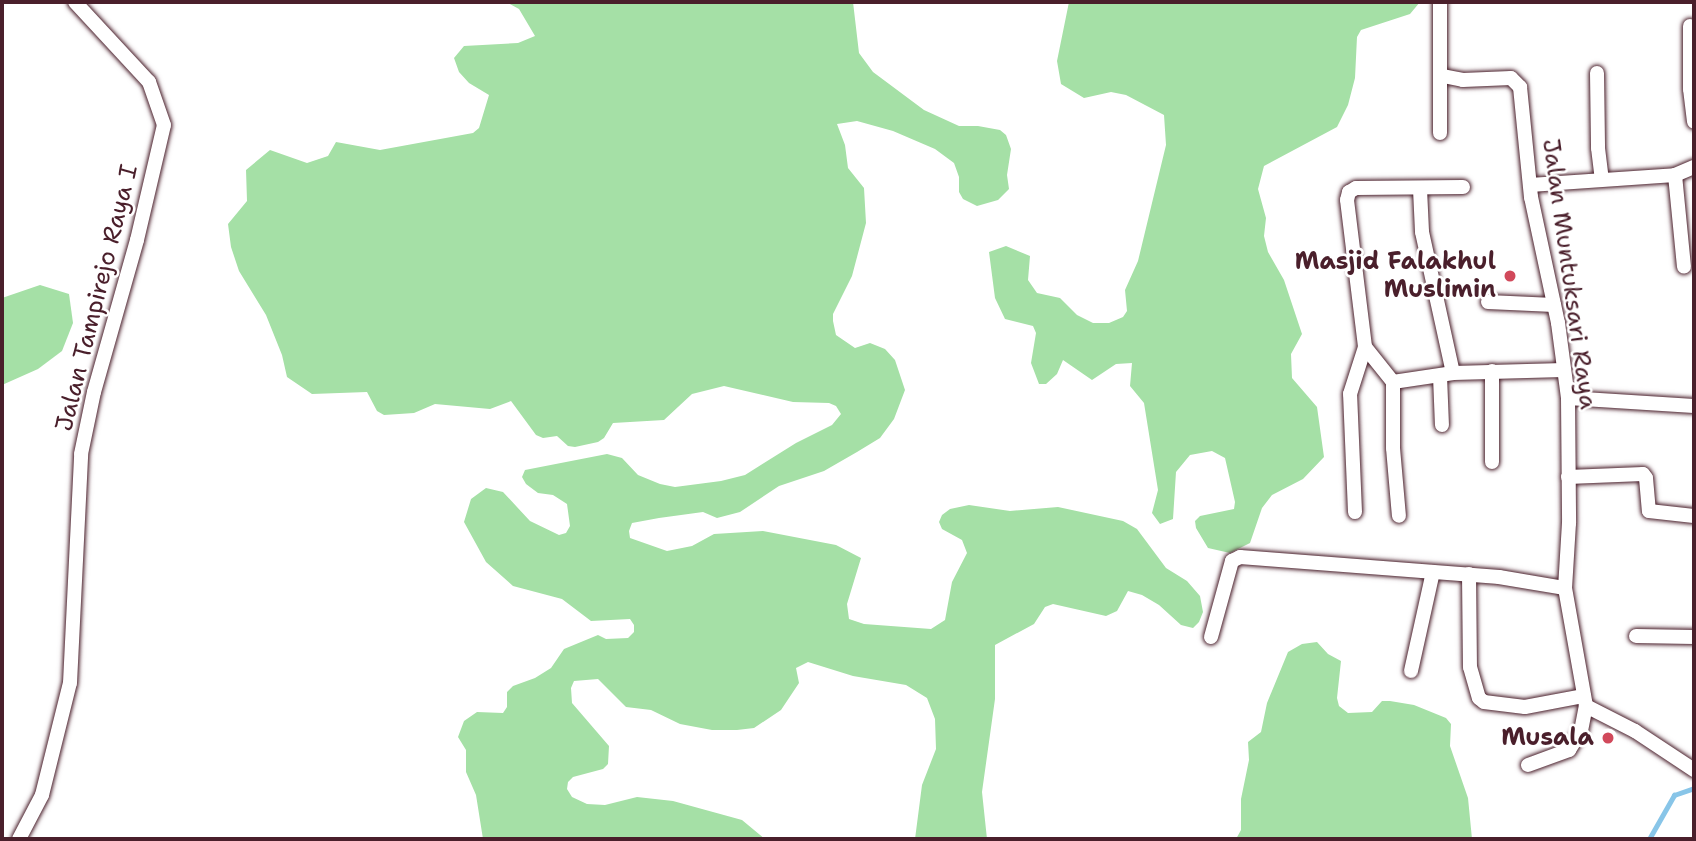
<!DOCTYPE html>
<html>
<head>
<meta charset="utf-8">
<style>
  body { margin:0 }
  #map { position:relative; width:1696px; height:841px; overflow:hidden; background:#fff; font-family:"Shantell Sans",sans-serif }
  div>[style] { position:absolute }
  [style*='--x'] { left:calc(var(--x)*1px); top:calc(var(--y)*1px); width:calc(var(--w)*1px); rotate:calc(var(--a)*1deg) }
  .green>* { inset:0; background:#a5e0a6 }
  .stream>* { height:5px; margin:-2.5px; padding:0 2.5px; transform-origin:2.5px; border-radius:2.5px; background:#88c5e8 }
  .roads { filter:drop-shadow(0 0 2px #4a1f2b) drop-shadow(0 0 2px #4a1f2b) }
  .street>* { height:14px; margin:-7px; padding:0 7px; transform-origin:7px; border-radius:7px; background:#fff }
  .dots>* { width:19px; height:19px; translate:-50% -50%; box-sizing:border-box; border:4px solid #fff; border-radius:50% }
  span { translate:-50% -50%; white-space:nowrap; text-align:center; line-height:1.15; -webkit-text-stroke:5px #fff; paint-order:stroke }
  .poi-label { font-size:24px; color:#4a1f2b; font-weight:700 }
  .right { translate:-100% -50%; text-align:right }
  .street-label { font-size:24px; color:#4a1f2b }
  .frame { position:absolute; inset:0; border:4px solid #4a1f2b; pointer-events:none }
</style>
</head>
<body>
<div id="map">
  <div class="green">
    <i style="clip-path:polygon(506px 2px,853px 2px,859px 53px,873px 72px,924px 110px,959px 126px,978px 126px,1000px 130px,1006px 135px,1011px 149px,1007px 175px,1009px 189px,998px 200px,977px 206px,963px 199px,959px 192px,959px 177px,954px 163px,935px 149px,893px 131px,857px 121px,837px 124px,845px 145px,848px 168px,864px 188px,866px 223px,852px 276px,833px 314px,833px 321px,836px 335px,855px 348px,870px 343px,885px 349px,895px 360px,905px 390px,894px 419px,880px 438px,857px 452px,824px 471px,779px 486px,740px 512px,717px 518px,703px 512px,659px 518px,632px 523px,629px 531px,630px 538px,667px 551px,692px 546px,714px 534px,763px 531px,836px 545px,861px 558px,847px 604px,849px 619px,864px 624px,931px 629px,945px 620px,952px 582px,967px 553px,962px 540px,942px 529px,939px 522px,942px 515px,950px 509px,969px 505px,1010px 511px,1058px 507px,1123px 521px,1137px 529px,1166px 568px,1187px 581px,1200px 596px,1203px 612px,1199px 622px,1193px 628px,1181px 625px,1159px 605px,1142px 595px,1128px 591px,1117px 611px,1106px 616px,1053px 604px,1045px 607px,1034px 624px,995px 645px,995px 699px,982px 792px,987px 839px,915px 839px,922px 785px,936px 749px,935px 719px,927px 698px,906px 685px,853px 676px,808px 662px,796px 668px,799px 683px,781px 710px,754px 728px,737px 730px,712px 730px,680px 724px,651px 710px,626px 707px,598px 679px,574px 681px,571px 688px,572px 703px,609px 746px,608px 764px,603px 769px,573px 777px,568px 782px,567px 789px,572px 797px,587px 804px,605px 805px,637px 797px,673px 801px,742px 820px,765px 839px,483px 839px,476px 795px,466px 772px,466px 750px,458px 737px,464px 721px,477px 712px,503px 713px,507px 707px,507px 692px,513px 686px,535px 678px,551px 668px,564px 649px,598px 635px,606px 639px,628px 638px,634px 632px,634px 625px,630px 619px,591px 621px,562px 599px,513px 586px,486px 562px,464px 522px,471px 499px,486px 488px,503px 492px,530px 521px,559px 535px,566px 533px,570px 526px,567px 504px,553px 495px,538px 493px,526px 484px,522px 477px,525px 470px,607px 454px,622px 458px,638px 475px,660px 484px,675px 487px,721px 481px,745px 475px,796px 443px,832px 425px,841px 414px,836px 406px,829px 403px,793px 402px,724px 386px,692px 394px,664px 420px,613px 423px,604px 438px,598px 442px,575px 447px,568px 446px,557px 436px,543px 438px,536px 435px,511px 401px,490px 409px,435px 404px,414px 413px,384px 415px,377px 411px,367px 392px,312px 394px,287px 377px,282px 355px,266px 315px,239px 271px,231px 247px,228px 224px,247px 201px,246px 170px,270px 150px,307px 163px,328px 156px,336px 142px,380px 150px,473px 133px,479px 128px,489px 95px,469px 83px,459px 72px,454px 58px,464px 46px,518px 43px,535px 36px,519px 9px)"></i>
    <i style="clip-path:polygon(1069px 2px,1420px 2px,1410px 14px,1361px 30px,1357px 37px,1355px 78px,1348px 105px,1337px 127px,1264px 166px,1258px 189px,1266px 218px,1264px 236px,1268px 252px,1284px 280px,1302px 334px,1291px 354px,1292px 378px,1317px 407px,1324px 457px,1303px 479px,1272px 495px,1262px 508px,1250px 543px,1230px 553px,1208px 548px,1196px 528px,1195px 521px,1200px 516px,1234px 509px,1235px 502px,1225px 458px,1212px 451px,1190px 455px,1176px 472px,1173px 519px,1160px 524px,1152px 513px,1158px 490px,1144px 403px,1130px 386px,1132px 363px,1116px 364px,1092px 380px,1063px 360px,1057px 374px,1046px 384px,1039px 384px,1031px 363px,1036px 333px,1033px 326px,1005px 319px,995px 298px,989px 252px,1006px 246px,1030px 256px,1028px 280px,1037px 293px,1060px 298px,1077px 315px,1093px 323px,1109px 323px,1123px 317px,1127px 311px,1125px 290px,1138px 261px,1166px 145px,1164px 115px,1126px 95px,1111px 92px,1084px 98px,1061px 84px,1057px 61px)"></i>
    <i style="clip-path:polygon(40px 285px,69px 294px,73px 323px,62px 351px,38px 369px,2px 385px,2px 298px)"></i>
    <i style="clip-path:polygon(1317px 642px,1328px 654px,1341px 661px,1337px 698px,1339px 706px,1348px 713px,1372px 712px,1382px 701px,1390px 701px,1414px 705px,1446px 718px,1451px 724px,1450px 746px,1468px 798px,1472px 839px,1236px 839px,1241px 830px,1241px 799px,1249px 760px,1248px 742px,1261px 732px,1267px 703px,1288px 652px,1302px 644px)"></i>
  </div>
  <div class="stream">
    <i style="--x:1649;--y:839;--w:51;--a:-60.4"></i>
    <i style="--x:1674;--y:795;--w:21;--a:-19"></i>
  </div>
  <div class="roads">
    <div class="street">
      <i style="--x:1440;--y:2;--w:131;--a:90"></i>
      <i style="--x:1690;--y:26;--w:63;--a:90"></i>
      <i style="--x:1690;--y:89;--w:33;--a:83"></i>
      <i style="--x:1597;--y:73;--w:75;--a:89.2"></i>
      <i style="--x:1598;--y:148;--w:31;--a:83"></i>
      <i style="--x:1443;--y:76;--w:20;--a:11"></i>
      <i style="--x:1463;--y:80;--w:48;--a:-2.4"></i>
      <i style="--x:1511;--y:78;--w:13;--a:45"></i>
      <i style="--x:1520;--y:87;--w:111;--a:84.3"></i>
      <i style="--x:1531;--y:197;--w:129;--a:77.9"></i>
      <i style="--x:1558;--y:323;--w:76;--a:82.4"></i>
      <i style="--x:1568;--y:398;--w:125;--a:89.5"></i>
      <i style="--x:1569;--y:523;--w:65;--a:93.5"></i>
      <i style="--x:1565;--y:588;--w:120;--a:79.9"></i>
      <i style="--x:1586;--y:706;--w:55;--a:27"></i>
      <i style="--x:1635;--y:731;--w:71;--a:33.5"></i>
      <i style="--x:1675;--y:175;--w:92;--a:84.4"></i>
      <i style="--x:1530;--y:185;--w:145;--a:-3.9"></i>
      <i style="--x:1675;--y:175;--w:21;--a:-23"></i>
      <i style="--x:1463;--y:187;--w:107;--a:179.5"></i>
      <i style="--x:1356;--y:188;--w:8;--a:150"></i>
      <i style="--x:1349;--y:192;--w:8;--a:104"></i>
      <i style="--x:1347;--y:200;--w:148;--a:83"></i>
      <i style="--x:1365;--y:347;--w:45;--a:51.3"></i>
      <i style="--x:1393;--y:382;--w:61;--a:-8.5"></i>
      <i style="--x:1453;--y:373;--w:111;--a:-1.5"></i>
      <i style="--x:1420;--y:189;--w:43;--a:87.3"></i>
      <i style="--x:1422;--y:232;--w:144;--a:77.6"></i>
      <i style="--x:1488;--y:302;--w:66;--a:2.6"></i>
      <i style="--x:1440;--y:376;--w:49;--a:87.7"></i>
      <i style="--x:1393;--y:382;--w:66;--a:90"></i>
      <i style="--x:1393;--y:448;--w:68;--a:85"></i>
      <i style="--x:1568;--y:398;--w:126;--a:3.6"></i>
      <i style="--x:1492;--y:462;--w:91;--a:-90"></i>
      <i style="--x:1568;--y:477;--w:75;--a:-2.3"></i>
      <i style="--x:1643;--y:474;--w:5;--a:53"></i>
      <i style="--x:1646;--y:478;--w:33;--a:85"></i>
      <i style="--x:1649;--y:511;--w:45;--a:6.3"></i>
      <i style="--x:1355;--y:512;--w:118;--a:-92.4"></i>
      <i style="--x:1350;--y:394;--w:49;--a:-72.3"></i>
      <i style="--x:1469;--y:574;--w:93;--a:89.4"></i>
      <i style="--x:1470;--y:667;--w:32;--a:74"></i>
      <i style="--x:1479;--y:698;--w:6;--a:39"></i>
      <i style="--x:1484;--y:702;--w:41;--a:7"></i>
      <i style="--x:1525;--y:707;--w:60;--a:-10.6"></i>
      <i style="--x:1636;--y:636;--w:58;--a:1"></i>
      <i style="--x:1211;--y:637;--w:79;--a:-74.6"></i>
      <i style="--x:1232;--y:561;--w:9;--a:-27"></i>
      <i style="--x:1240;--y:557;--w:260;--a:4.4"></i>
      <i style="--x:1499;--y:577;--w:67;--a:9.5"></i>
      <i style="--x:1411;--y:671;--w:101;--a:-77.5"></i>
      <i style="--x:1528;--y:765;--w:44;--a:-20.1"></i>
      <i style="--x:1569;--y:750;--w:22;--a:-58"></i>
      <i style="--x:1581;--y:731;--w:25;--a:-79"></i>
      <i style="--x:19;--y:839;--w:50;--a:-62.4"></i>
      <i style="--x:42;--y:795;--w:115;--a:-76"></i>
      <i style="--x:70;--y:683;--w:229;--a:-87.2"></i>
      <i style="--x:81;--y:454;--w:63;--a:-78.2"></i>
      <i style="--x:94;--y:392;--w:158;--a:-74.2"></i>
      <i style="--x:137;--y:240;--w:118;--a:-76.8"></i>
      <i style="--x:164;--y:125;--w:46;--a:-109.2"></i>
      <i style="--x:149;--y:82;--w:109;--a:-132.8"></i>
    </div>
  </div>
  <div class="dots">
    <i style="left:1510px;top:276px;background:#d1495b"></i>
    <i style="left:1608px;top:738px;background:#d1495b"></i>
  </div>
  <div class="poi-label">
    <span class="right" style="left:1496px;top:276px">Masjid Falakhul<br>Muslimin</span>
    <span class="right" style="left:1594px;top:738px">Musala</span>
  </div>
  <div class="street-label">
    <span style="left:1569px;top:274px;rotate:82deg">Jalan Muntuksari Raya</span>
    <span style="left:97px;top:298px;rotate:-76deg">Jalan Tampirejo Raya I</span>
  </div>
  <div class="frame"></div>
</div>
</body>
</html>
